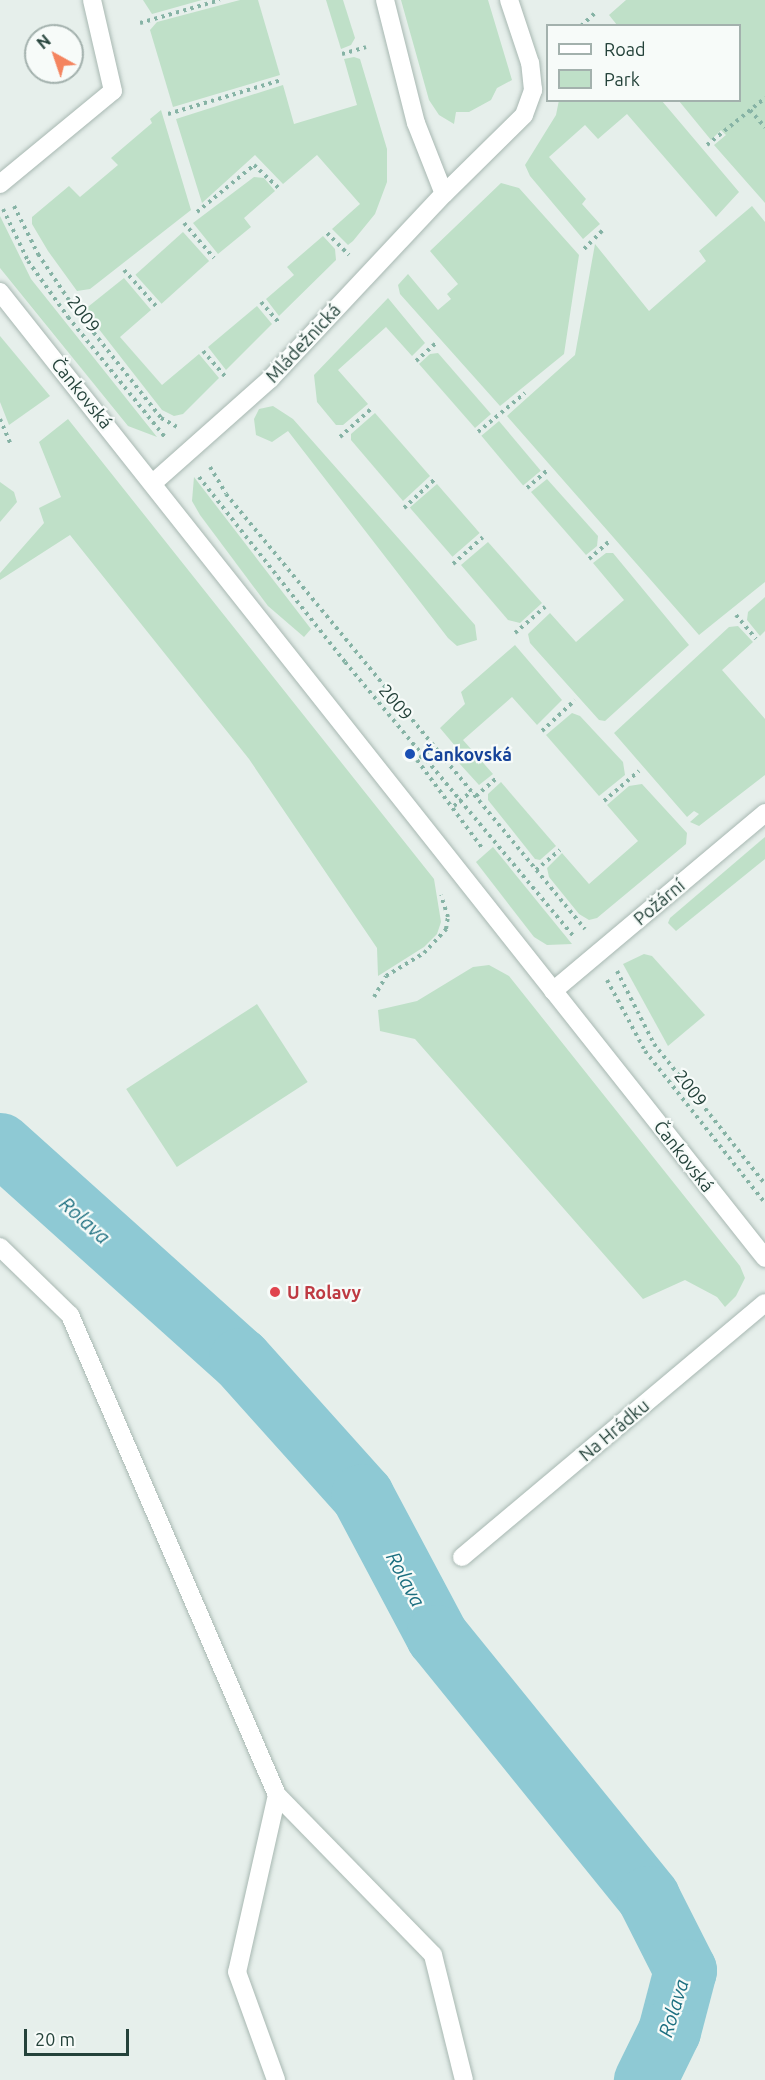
<!DOCTYPE html>
<html>
<head>
<meta charset="utf-8">
<style>
  body { margin:0 }
  #map { position:relative; width:765px; height:2080px; overflow:hidden; background:#e6efeb; font-family:Ubuntu,sans-serif }
  div>[style] { position:absolute }
  [style*='--x'] { left:calc(var(--x)*1px); top:calc(var(--y)*1px); width:calc(var(--w)*1px); rotate:calc(var(--a)*1deg) }
  .green>* { inset:0; background:#bfe0c8; transform-origin:0 0 }
  .river>* { height:63px; margin:-31.5px; padding:0 31.5px; transform-origin:31.5px; border-radius:31.5px; background:#8ec9d4 }
  .path>* { height:4px; margin-top:-2px; transform-origin:0; background:repeating-linear-gradient(90deg,#86b3a5 0 3px,transparent 0 7.5px) }
  .roads { filter:drop-shadow(0 0 2px #a8b8b2) drop-shadow(0 0 2px #a8b8b2) }
  .service>* { height:18px; margin:-9px; padding:0 9px; transform-origin:9px; border-radius:9px; background:#fff }
  .minor>* { height:18px; margin:-9px; padding:0 9px; transform-origin:9px; border-radius:9px; background:#fff }
  .dots>* { width:16px; height:16px; translate:-50% -50%; box-sizing:border-box; border:3px solid #f7fbf9; border-radius:50% }
  span { translate:-50% -50%; white-space:nowrap; text-align:center; line-height:1.15; -webkit-text-stroke:4.5px #f7fbf9; paint-order:stroke }
  .street-label { font-size:18px; color:#24423a }
  .transit-label { font-size:18px; color:#164399; font-weight:700 }
  .left { translate:0 -50%; text-align:left }
  .health-label { font-size:18px; color:#be3a42; font-weight:700 }
  .water-label { font-size:20px; color:#1c6f80; font-style:italic }
  .legend { position:absolute; left:546px; top:24px; width:195px; height:78px; box-sizing:border-box; background:#f7fbf9; border:2px solid #a3b1ad; margin:0; padding:8px 10px; list-style:none; font-size:18px; color:#24423a }
  .legend li { display:flex; align-items:center; gap:12px; height:30px }
  .legend b { width:30px; border:2px solid #a3b1ad }
  .north { position:absolute; left:24px; top:24px; width:60px; height:60px; box-sizing:border-box; background:#f7fbf9; border:2px solid #a3b1ad; border-radius:50%; rotate:320deg; font-size:16px; font-weight:700; line-height:24px; text-align:center; color:#24423a }
  .north::after { content:''; display:block; margin:auto; width:21px; height:27px; background:#f4845f; clip-path:polygon(50% 0,100% 100%,50% 72%,0 100%) }
  .scale { position:absolute; left:24px; top:2029px; width:105px; height:27px; box-sizing:border-box; border:3px solid #24423a; border-top:0; padding-left:8px; font-size:18px; line-height:21px; white-space:nowrap; color:#24423a; -webkit-text-stroke:4px #f7fbf9; paint-order:stroke }
</style>
</head>
<body>
<div id="map">
  <div class="green">
    <i style="clip-path:polygon(143px 0,202px 0,152px 14px)"></i>
    <i style="clip-path:polygon(240px 0,258px 0,280px 75px,173px 107px,150px 30px,157px 22px)"></i>
    <i style="clip-path:polygon(326px 0,343px 0,355px 38px,351px 45px,341px 49px)"></i>
    <i style="clip-path:polygon(401px 0,488px 0,512px 80px,497px 88px,491px 100px,469px 112px,456px 112px,454px 124px,439px 115px,429px 100px)"></i>
    <i style="clip-path:polygon(626px 0,765px 0,765px 203px,714px 145px,726px 135px,721px 130px,711px 140px,679px 101px,740px 100px,740px 26px,617px 25px,609px 15px)"></i>
    <i style="clip-path:polygon(354px 57px,360px 59px,387px 149px,387px 182px,375px 214px,353px 241px,348px 245px,332px 229px,360px 204px,317px 155px,283px 184px,255px 155px,202px 203px,176px 119px,283px 85px,294px 124px,357px 105px,344px 59px)"></i>
    <i style="clip-path:polygon(559px 100px,662px 101px,739px 192px,716px 217px,627px 114px,598px 139px,585px 125px,549px 157px,586px 199px,582px 204px,600px 224px,583px 239px,530px 176px,525px 165px,556px 115px)"></i>
    <i style="clip-path:polygon(161px 110px,191px 210px,90px 289px,77px 291px,48px 251px,32px 224px,32px 217px,69px 186px,80px 197px,118px 165px,111px 158px,152px 123px,150px 119px)"></i>
    <i style="clip-path:polygon(254px 177px,264px 178px,275px 191px,244px 218px,251px 227px,218px 254px,193px 223px)"></i>
    <i style="clip-path:polygon(501px 183px,519px 188px,579px 255px,564px 354px,500px 406px,400px 294px,398px 285px,408px 274px,438px 310px,451px 299px,447px 294px,458px 284px,430px 251px)"></i>
    <i style="clip-path:polygon(752px 206px,765px 222px,765px 582px,699px 635px,507px 416px,575px 355px,595px 244px,649px 311px,706px 261px,699px 251px)"></i>
    <i style="clip-path:polygon(0 216px,31px 279px,157px 437px,128px 426px,0 268px)"></i>
    <i style="left:183px;top:232px;width:39px;height:64px;rotate:48deg"></i>
    <i style="clip-path:polygon(323px 236px,335px 249px,336px 260px,279px 316px,266px 299px,294px 275px,287px 267px)"></i>
    <i style="clip-path:polygon(124px 278px,151px 310px,120px 337px,162px 385px,199px 354px,219px 378px,183px 414px,174px 416px,162px 410px,84px 310px)"></i>
    <i style="clip-path:polygon(388px 298px,425px 343px,412px 356px,386px 327px,338px 370px,368px 404px,343px 425px,336px 425px,317px 402px,314px 375px)"></i>
    <i style="clip-path:polygon(257px 306px,272px 324px,226px 370px,208px 347px)"></i>
    <i style="clip-path:polygon(0 336px,50px 396px,9px 425px,0 402px)"></i>
    <i style="clip-path:polygon(438px 353px,491px 414px,475px 428px,419px 364px,430px 354px)"></i>
    <i style="clip-path:polygon(273px 406px,293px 419px,475px 625px,477px 640px,457px 646px,448px 638px,288px 431px,272px 442px,256px 435px,254px 419px,259px 409px)"></i>
    <i style="clip-path:polygon(375px 413px,430px 476px,403px 501px,351px 440px,351px 434px)"></i>
    <i style="clip-path:polygon(68px 419px,434px 879px,441px 922px,437px 934px,424px 947px,378px 976px,377px 948px,249px 759px,70px 535px,0 580px,0 573px,44px 523px,39px 508px,61px 497px,39px 442px)"></i>
    <i style="left:499px;top:421px;width:65px;height:23px;rotate:50deg"></i>
    <i style="clip-path:polygon(194px 477px,311px 629px,304px 637px,268px 606px,200px 515px,192px 501px)"></i>
    <i style="clip-path:polygon(547px 479px,598px 536px,597px 546px,586px 555px,531px 492px)"></i>
    <i style="clip-path:polygon(0 482px,14px 492px,17px 502px,0 522px)"></i>
    <i style="left:437px;top:484px;width:65px;height:36px;rotate:49deg"></i>
    <i style="clip-path:polygon(488px 542px,542px 603px,520px 623px,508px 620px,461px 565px)"></i>
    <i style="clip-path:polygon(606px 553px,613px 553px,689px 645px,605px 721px,599px 720px,530px 643px,528px 634px,550px 613px,576px 642px,624px 600px,593px 563px)"></i>
    <i style="clip-path:polygon(765px 597px,765px 631px,760px 636px,747px 620px,748px 612px)"></i>
    <i style="clip-path:polygon(738px 626px,753px 642px,722px 670px,765px 719px,765px 775px,699px 826px,690px 822px,699px 814px,694px 811px,687px 817px,614px 733px,729px 627px)"></i>
    <i style="clip-path:polygon(515px 645px,562px 700px,537px 725px,512px 697px,463px 740px,493px 774px,479px 785px,449px 752px,456px 747px,440px 728px,465px 704px,461px 692px)"></i>
    <i style="clip-path:polygon(572px 713px,580px 716px,623px 762px,625px 775px,599px 796px,546px 735px)"></i>
    <i style="clip-path:polygon(501px 782px,556px 846px,540px 860px,535px 859px,488px 800px,488px 794px)"></i>
    <i style="clip-path:polygon(642px 784px,687px 833px,686px 844px,597px 918px,589px 920px,579px 914px,549px 877px,547px 868px,562px 853px,589px 884px,638px 841px,607px 805px,629px 786px)"></i>
    <i style="clip-path:polygon(765px 837px,765px 859px,676px 931px,668px 923px,670px 918px)"></i>
    <i style="clip-path:polygon(493px 847px,572px 944px,547px 945px,534px 937px,476px 862px)"></i>
    <i style="clip-path:polygon(644px 954px,652px 956px,705px 1015px,668px 1046px,623px 964px)"></i>
    <i style="clip-path:polygon(489px 965px,509px 976px,740px 1266px,745px 1278px,736px 1296px,725px 1307px,717px 1297px,685px 1280px,643px 1299px,415px 1039px,380px 1031px,378px 1010px,417px 1001px,473px 967px)"></i>
    <i style="left:257px;top:1004px;width:93px;height:156px;rotate:57deg"></i>
  </div>
  <div class="river">
    <i style="--x:0;--y:1144;--w:322;--a:41.9"></i>
    <i style="--x:240;--y:1359;--w:183;--a:48.1"></i>
    <i style="--x:362;--y:1495;--w:160;--a:62"></i>
    <i style="--x:437;--y:1636;--w:336;--a:51"></i>
    <i style="--x:648;--y:1897;--w:82;--a:63.1"></i>
    <i style="--x:685;--y:1970;--w:63;--a:104.7"></i>
    <i style="--x:669;--y:2031;--w:55;--a:116.1"></i>
  </div>
  <div class="path">
    <i style="--x:140;--y:23;--w:83;--a:-16"></i>
    <i style="--x:581;--y:26;--w:21;--a:-43"></i>
    <i style="--x:342;--y:54;--w:25;--a:-16"></i>
    <i style="--x:750;--y:110;--w:23;--a:49"></i>
    <i style="--x:168;--y:114;--w:118;--a:-16.7"></i>
    <i style="--x:707;--y:145;--w:75;--a:-39"></i>
    <i style="--x:14;--y:206;--w:54;--a:63.4"></i>
    <i style="--x:38;--y:254;--w:66;--a:56.1"></i>
    <i style="--x:75;--y:309;--w:139;--a:51.7"></i>
    <i style="--x:161;--y:418;--w:18;--a:29"></i>
    <i style="--x:3;--y:209;--w:58;--a:64.3"></i>
    <i style="--x:28;--y:261;--w:69;--a:54.5"></i>
    <i style="--x:68;--y:317;--w:154;--a:51.1"></i>
    <i style="--x:197;--y:212;--w:74;--a:-39.5"></i>
    <i style="--x:254;--y:165;--w:34;--a:43"></i>
    <i style="--x:184;--y:223;--w:46;--a:49.4"></i>
    <i style="--x:327;--y:233;--w:31;--a:45"></i>
    <i style="--x:584;--y:249;--w:28;--a:-45"></i>
    <i style="--x:124;--y:270;--w:48;--a:48.4"></i>
    <i style="--x:261;--y:302;--w:29;--a:49"></i>
    <i style="--x:203;--y:351;--w:37;--a:49"></i>
    <i style="--x:416;--y:361;--w:28;--a:-42"></i>
    <i style="--x:0;--y:419;--w:26;--a:67"></i>
    <i style="--x:478;--y:432;--w:61;--a:-39.7"></i>
    <i style="--x:340;--y:437;--w:42;--a:-42.1"></i>
    <i style="--x:210;--y:467;--w:31;--a:59"></i>
    <i style="--x:226;--y:494;--w:564;--a:50.47"></i>
    <i style="--x:199;--y:477;--w:236;--a:51.7"></i>
    <i style="--x:345;--y:662;--w:359;--a:50.2"></i>
    <i style="--x:527;--y:488;--w:28;--a:-41"></i>
    <i style="--x:404;--y:508;--w:41;--a:-43"></i>
    <i style="--x:589;--y:559;--w:28;--a:-41"></i>
    <i style="--x:453;--y:564;--w:40;--a:-42"></i>
    <i style="--x:736;--y:615;--w:31;--a:50"></i>
    <i style="--x:515;--y:633;--w:40;--a:-41"></i>
    <i style="--x:542;--y:731;--w:45;--a:-43.2"></i>
    <i style="--x:434;--y:747;--w:21;--a:143"></i>
    <i style="--x:417;--y:760;--w:109;--a:53.5"></i>
    <i style="--x:476;--y:796;--w:28;--a:-41"></i>
    <i style="--x:604;--y:801;--w:46;--a:-40.6"></i>
    <i style="--x:454;--y:806;--w:23;--a:-40"></i>
    <i style="--x:536;--y:870;--w:31;--a:-40"></i>
    <i style="--x:617;--y:971;--w:82;--a:63.1"></i>
    <i style="--x:654;--y:1044;--w:179;--a:51.6"></i>
    <i style="--x:607;--y:980;--w:81;--a:61.8"></i>
    <i style="--x:645;--y:1051;--w:194;--a:51.7"></i>
    <i style="--x:374;--y:997;--w:24;--a:-60"></i>
    <i style="--x:386;--y:976;--w:44;--a:-31.2"></i>
    <i style="--x:424;--y:953;--w:33;--a:-47"></i>
    <i style="--x:446;--y:929;--w:12;--a:-81"></i>
    <i style="--x:448;--y:917;--w:23;--a:-108"></i>
  </div>
  <div class="roads">
    <div class="service">
      <i style="--x:385;--y:0;--w:127;--a:75.9"></i>
      <i style="--x:416;--y:123;--w:76;--a:68.5"></i>
      <i style="--x:444;--y:194;--w:112;--a:-44.6"></i>
      <i style="--x:524;--y:115;--w:27;--a:-70"></i>
      <i style="--x:533;--y:90;--w:27;--a:-96"></i>
      <i style="--x:530;--y:63;--w:66;--a:-108.4"></i>
      <i style="--x:0;--y:184;--w:146;--a:-39.5"></i>
      <i style="--x:113;--y:91;--w:93;--a:-103"></i>
      <i style="--x:0;--y:1247;--w:98;--a:44.2"></i>
      <i style="--x:70;--y:1315;--w:523;--a:66.67"></i>
      <i style="--x:277;--y:1795;--w:181;--a:102.7"></i>
      <i style="--x:237;--y:1972;--w:115;--a:70.1"></i>
      <i style="--x:277;--y:1795;--w:223;--a:45.7"></i>
      <i style="--x:433;--y:1955;--w:129;--a:76.1"></i>
    </div>
    <div class="minor">
      <i style="--x:0;--y:292;--w:1232;--a:51.62"></i>
      <i style="--x:153;--y:483;--w:157;--a:-41.6"></i>
      <i style="--x:270;--y:379;--w:254;--a:-46.8"></i>
      <i style="--x:553;--y:991;--w:277;--a:-40"></i>
      <i style="--x:462;--y:1557;--w:395;--a:-40"></i>
    </div>
  </div>
  <div class="dots">
    <i style="left:410px;top:754px;background:#1a4fb4"></i>
    <i style="left:275px;top:1292px;background:#e0444e"></i>
  </div>
  <div class="street-label">
    <span style="left:84px;top:314px;rotate:52deg">2009</span>
    <span style="left:303px;top:343px;rotate:-47deg">Mládežnická</span>
    <span style="left:82px;top:393px;rotate:51deg">Čankovská</span>
    <span style="left:396px;top:702px;rotate:50deg">2009</span>
    <span style="left:659px;top:902px;rotate:-40deg">Požární</span>
    <span style="left:691px;top:1088px;rotate:52deg">2009</span>
    <span style="left:684px;top:1156px;rotate:52deg">Čankovská</span>
    <span style="left:614px;top:1430px;rotate:-40deg">Na Hrádku</span>
  </div>
  <div class="transit-label">
    <span class="left" style="left:422px;top:754px">Čankovská</span>
  </div>
  <div class="health-label">
    <span class="left" style="left:287px;top:1292px">U Rolavy</span>
  </div>
  <div class="water-label">
    <span style="left:85px;top:1220px;rotate:42deg">Rolava</span>
    <span style="left:406px;top:1579px;rotate:62deg">Rolava</span>
    <span style="left:673px;top:2008px;rotate:-73deg">Rolava</span>
  </div>
  <ul class="legend">
  <li><b style="height:8px;background:#fff"></b>Road</li>
  <li><b style="height:16px;background:#bfe0c8"></b>Park</li>
  </ul>
  <div class="north">N</div>
  <div class="scale">20 m</div>
</div>
</body>
</html>
